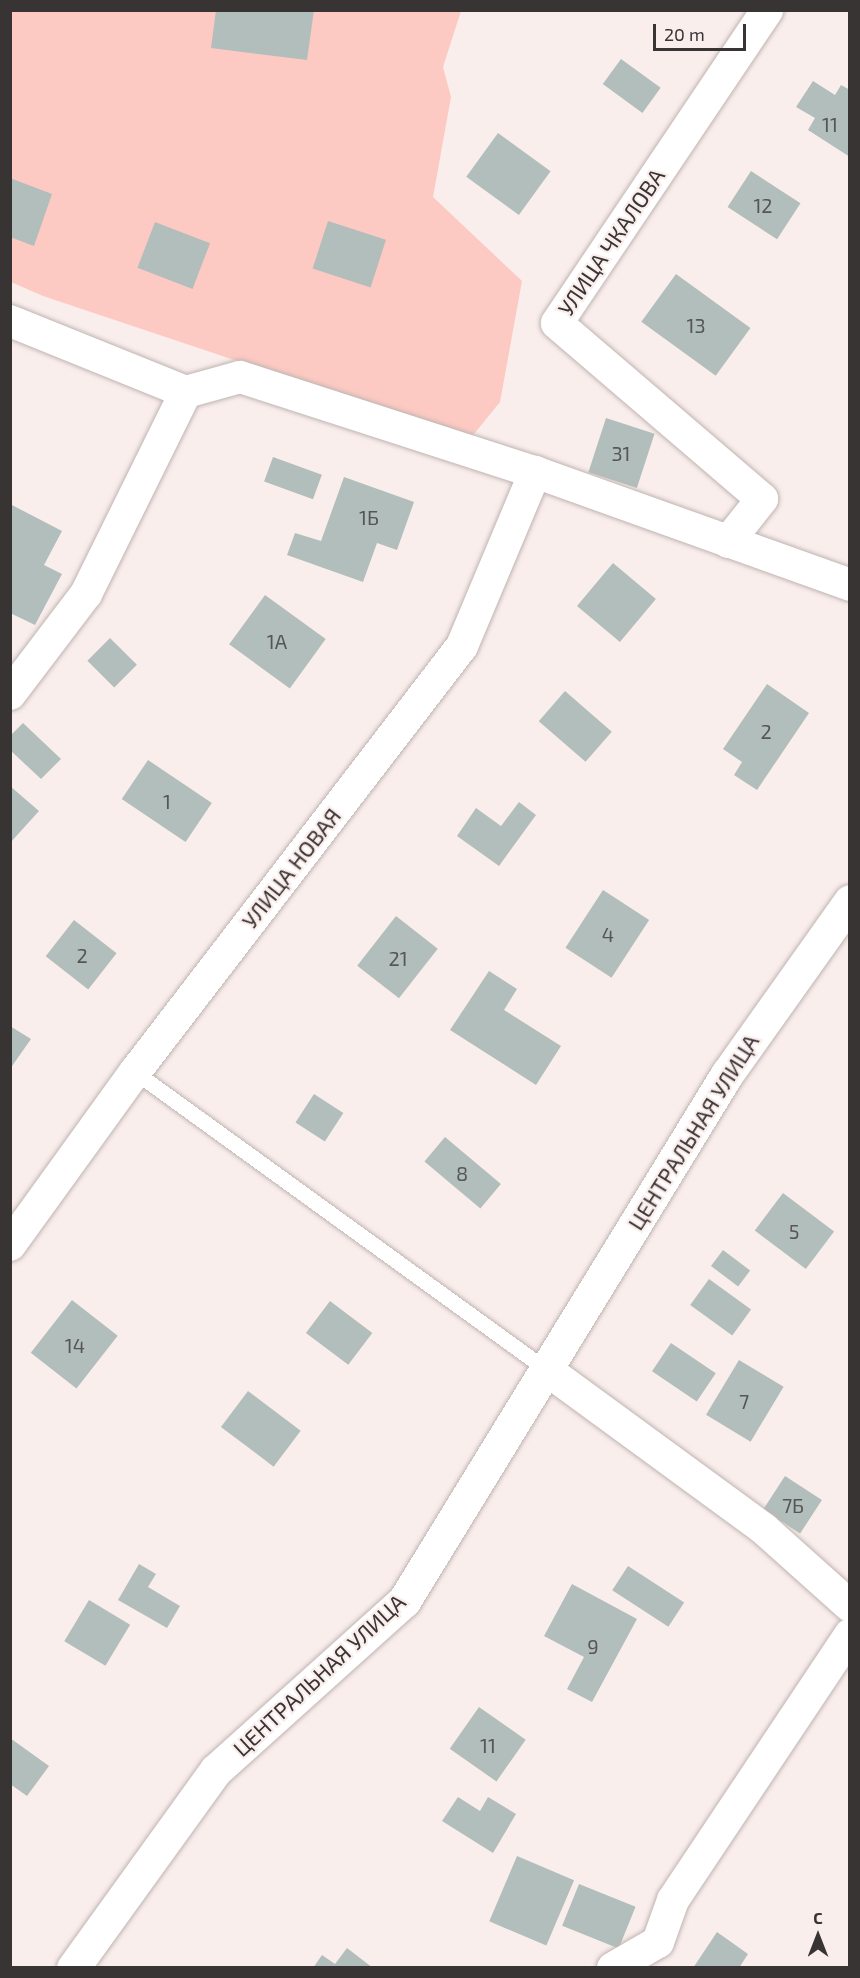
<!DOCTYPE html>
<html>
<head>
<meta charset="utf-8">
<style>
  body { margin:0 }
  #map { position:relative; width:860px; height:1978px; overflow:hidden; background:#faeeec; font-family:"Exo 2",sans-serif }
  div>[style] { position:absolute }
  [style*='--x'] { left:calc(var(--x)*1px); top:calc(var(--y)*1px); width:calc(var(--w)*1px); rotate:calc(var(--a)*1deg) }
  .green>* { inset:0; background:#fccac2 }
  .building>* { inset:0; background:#b2bebb; transform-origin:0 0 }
  .roads { filter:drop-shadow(0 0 2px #bfb4b2) drop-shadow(0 0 2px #bfb4b2) }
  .lane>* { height:15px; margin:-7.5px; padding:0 7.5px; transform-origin:7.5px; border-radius:7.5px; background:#fff }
  .street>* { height:32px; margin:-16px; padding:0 16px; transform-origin:16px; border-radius:16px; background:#fff }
  .secondary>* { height:33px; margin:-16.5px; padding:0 16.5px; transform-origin:16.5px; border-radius:16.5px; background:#fff }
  span { translate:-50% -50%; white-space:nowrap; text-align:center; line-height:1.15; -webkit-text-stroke:4.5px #faeeec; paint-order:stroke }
  .number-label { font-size:20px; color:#575656 }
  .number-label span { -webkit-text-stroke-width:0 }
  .street-label { font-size:22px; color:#393434 }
  .frame { position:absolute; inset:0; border:12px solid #393434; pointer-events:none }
  .north { position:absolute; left:788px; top:1906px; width:60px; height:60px; -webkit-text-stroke:4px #faeeec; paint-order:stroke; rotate:0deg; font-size:16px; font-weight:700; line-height:24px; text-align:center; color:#393434 }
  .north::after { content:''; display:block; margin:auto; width:21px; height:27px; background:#393434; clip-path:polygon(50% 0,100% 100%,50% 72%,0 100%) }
  .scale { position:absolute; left:653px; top:24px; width:93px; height:27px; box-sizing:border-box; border:3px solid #393434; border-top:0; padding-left:8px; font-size:18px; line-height:21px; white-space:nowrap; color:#393434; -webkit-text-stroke:4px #faeeec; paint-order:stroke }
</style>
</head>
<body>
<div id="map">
  <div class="green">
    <i style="clip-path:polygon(11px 11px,461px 11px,443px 67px,451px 97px,433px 197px,522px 281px,500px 402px,470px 439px,43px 296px,11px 282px)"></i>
  </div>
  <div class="building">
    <i style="clip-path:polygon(216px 10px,314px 10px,307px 60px,211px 48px)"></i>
    <i style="left:621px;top:59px;width:49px;height:31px;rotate:36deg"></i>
    <i style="clip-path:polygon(813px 81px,835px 95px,841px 85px,850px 90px,850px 157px,808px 130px,815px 118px,796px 107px)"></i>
    <i style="left:498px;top:133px;width:65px;height:54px;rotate:36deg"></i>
    <i style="left:751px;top:171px;width:59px;height:43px;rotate:33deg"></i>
    <i style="clip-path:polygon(10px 178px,52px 194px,34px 246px,10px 237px)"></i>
    <i style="left:328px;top:221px;width:61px;height:50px;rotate:18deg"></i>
    <i style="left:155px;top:222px;width:59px;height:49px;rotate:21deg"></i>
    <i style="left:676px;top:274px;width:92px;height:59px;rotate:36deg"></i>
    <i style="left:606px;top:418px;width:51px;height:57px;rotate:18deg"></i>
    <i style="left:273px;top:457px;width:52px;height:26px;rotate:20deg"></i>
    <i style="clip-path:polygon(344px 477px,414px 502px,397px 550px,377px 543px,363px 582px,287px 555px,295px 533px,321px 541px)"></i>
    <i style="clip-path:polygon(10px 504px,62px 531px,44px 565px,62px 574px,35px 625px,10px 613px)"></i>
    <i style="left:613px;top:563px;width:56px;height:56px;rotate:40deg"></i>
    <i style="left:265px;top:595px;width:75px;height:61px;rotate:36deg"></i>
    <i style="left:110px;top:638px;width:38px;height:32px;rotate:45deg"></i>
    <i style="clip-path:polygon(767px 684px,809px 713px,757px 790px,734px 775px,742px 762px,723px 749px)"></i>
    <i style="left:565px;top:691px;width:62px;height:40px;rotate:41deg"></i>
    <i style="clip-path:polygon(23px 723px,61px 759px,41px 779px,10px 750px,10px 736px)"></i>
    <i style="left:148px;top:760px;width:77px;height:47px;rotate:34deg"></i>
    <i style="clip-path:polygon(10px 786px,39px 811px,10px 843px)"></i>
    <i style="clip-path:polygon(519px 802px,536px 815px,499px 866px,457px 836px,476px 808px,501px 826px)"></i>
    <i style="left:603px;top:890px;width:55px;height:69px;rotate:33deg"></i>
    <i style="left:396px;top:916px;width:53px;height:63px;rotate:38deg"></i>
    <i style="left:74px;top:920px;width:54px;height:46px;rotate:38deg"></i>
    <i style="clip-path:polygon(489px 971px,517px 989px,504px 1010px,561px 1046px,536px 1085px,450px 1030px)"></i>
    <i style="clip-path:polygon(10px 1026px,31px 1039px,10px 1069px)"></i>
    <i style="left:314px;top:1094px;width:35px;height:34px;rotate:33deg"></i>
    <i style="left:445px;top:1137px;width:73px;height:32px;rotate:40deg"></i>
    <i style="left:783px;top:1193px;width:64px;height:47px;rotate:37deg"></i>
    <i style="left:723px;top:1250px;width:34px;height:20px;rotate:37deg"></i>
    <i style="left:709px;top:1279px;width:52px;height:32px;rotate:36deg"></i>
    <i style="left:72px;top:1300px;width:58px;height:67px;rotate:38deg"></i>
    <i style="left:330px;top:1301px;width:53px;height:40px;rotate:37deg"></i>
    <i style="left:671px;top:1343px;width:54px;height:34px;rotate:34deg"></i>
    <i style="left:739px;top:1360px;width:52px;height:64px;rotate:31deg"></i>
    <i style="left:248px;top:1391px;width:66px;height:45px;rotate:37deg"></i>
    <i style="left:785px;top:1476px;width:44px;height:40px;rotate:33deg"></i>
    <i style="clip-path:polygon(139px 1564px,156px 1574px,148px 1587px,180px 1606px,167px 1628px,118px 1600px)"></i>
    <i style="left:628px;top:1566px;width:67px;height:29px;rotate:33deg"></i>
    <i style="clip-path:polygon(572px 1584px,637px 1619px,592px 1702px,567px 1689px,584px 1657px,544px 1636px)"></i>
    <i style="left:89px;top:1600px;width:48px;height:48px;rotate:31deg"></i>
    <i style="left:479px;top:1707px;width:57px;height:51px;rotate:35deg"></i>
    <i style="clip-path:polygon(10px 1738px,49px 1766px,27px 1796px,10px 1784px)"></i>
    <i style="clip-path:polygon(458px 1797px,480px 1811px,488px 1797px,516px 1814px,493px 1853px,442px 1821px)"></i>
    <i style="left:517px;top:1856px;width:62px;height:71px;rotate:23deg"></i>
    <i style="left:579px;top:1884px;width:61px;height:45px;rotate:22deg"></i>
    <i style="clip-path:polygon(717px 1932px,748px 1954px,739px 1968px,693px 1968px)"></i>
    <i style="clip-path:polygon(347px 1948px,373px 1968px,313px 1968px,322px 1955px,335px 1964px)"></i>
  </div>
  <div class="roads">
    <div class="lane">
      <i style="--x:135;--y:1072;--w:508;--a:35.88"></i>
    </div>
    <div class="street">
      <i style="--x:10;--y:321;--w:190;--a:22"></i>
      <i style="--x:186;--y:392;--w:56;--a:-15.5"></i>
      <i style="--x:240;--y:377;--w:310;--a:17.9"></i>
      <i style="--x:535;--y:472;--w:335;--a:19.7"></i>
      <i style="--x:728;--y:542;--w:55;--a:-51.7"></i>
      <i style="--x:762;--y:499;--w:270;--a:-139.4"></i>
      <i style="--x:557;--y:323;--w:377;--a:-56.1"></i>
      <i style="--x:10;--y:694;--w:126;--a:-52.8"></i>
      <i style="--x:86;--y:594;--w:225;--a:-63.7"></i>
      <i style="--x:10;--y:1245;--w:213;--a:-54.2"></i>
      <i style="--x:135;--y:1072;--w:537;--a:-52.49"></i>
      <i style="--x:462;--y:646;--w:189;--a:-67.2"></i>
      <i style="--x:547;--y:1370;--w:269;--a:36.2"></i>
      <i style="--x:764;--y:1529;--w:115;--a:41.8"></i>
      <i style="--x:613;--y:1968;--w:52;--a:-30"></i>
      <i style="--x:658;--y:1942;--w:45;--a:-70.3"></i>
      <i style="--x:673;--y:1900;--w:319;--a:-56.3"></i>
    </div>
    <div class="secondary">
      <i style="--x:73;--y:1968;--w:244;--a:-54.2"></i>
      <i style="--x:216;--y:1770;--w:253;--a:-42"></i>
      <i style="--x:404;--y:1601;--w:618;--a:-58.5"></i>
      <i style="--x:727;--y:1074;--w:212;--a:-54.6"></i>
    </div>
  </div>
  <div class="number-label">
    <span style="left:830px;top:124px">11</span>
    <span style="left:763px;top:205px">12</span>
    <span style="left:696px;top:325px">13</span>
    <span style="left:621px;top:453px">31</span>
    <span style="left:369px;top:517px">1Б</span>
    <span style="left:277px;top:641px">1А</span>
    <span style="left:766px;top:731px">2</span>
    <span style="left:167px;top:801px">1</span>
    <span style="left:608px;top:934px">4</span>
    <span style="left:82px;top:955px">2</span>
    <span style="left:398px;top:958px">21</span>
    <span style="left:462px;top:1173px">8</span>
    <span style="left:794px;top:1231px">5</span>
    <span style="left:75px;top:1345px">14</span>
    <span style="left:744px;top:1401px">7</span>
    <span style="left:793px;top:1505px">7Б</span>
    <span style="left:593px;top:1646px">9</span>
    <span style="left:488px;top:1745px">11</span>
  </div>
  <div class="street-label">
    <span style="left:611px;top:242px;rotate:-56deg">УЛИЦА ЧКАЛОВА</span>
    <span style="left:291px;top:868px;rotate:-52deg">УЛИЦА НОВАЯ</span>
    <span style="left:693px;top:1132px;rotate:-58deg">ЦЕНТРАЛЬНАЯ УЛИЦА</span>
    <span style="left:319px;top:1675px;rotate:-43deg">ЦЕНТРАЛЬНАЯ УЛИЦА</span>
  </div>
  <div class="frame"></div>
  <div class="north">С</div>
  <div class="scale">20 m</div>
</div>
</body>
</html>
